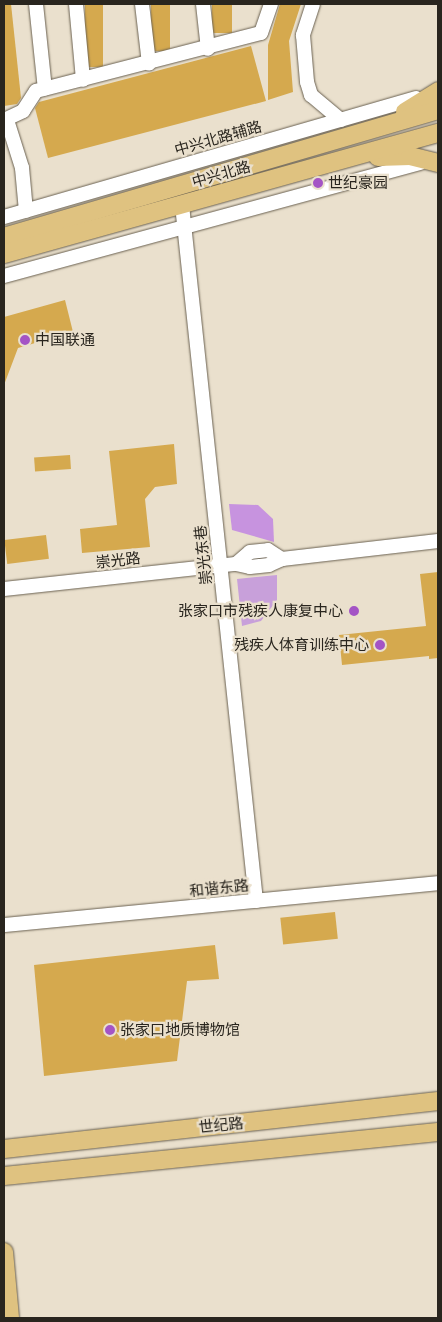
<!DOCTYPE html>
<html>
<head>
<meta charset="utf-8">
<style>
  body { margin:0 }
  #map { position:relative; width:442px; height:1322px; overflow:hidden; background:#eae0cd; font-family:Poppins,"Noto Sans SC",sans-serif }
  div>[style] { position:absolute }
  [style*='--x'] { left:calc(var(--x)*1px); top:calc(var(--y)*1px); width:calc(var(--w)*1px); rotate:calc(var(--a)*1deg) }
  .green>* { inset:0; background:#c8a0da }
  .forest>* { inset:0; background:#c793df }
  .building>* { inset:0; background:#d5a94e; transform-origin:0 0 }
  .roads { filter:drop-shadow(0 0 1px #6a6151) drop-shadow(0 0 1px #6a6151) }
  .minor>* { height:14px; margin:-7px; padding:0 7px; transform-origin:7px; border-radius:7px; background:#fff }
  .major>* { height:18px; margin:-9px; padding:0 9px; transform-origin:9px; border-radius:9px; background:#dfc280 }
  .dots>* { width:14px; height:14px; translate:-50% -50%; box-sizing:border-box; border:2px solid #eae0cd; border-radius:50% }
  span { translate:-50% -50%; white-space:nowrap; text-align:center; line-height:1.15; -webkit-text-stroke:4.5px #eae0cd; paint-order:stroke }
  .street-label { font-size:15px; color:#29251e }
  .poi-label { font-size:15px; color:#29251e }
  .left { translate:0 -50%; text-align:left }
  .right { translate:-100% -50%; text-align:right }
  .frame { position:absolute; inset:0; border:5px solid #29251e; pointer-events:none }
</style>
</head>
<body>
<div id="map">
  <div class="green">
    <i style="clip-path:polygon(277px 575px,277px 600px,261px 621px,242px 626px,237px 579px)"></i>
  </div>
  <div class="forest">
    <i style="clip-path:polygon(229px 504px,258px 505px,273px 519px,274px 542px,232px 530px)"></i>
  </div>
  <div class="building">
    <i style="clip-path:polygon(4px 4px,11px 4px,21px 98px,17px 104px,4px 106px)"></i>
    <i style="left:85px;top:4px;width:18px;height:63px"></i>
    <i style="left:151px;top:4px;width:19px;height:47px"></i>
    <i style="left:212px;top:4px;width:20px;height:29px"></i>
    <i style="clip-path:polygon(280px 4px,301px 4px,289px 41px,293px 92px,268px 100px,268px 45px)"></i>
    <i style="clip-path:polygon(251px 46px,266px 101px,48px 158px,35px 108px,39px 102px)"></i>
    <i style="clip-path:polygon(65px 300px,73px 332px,18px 348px,4px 385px,4px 317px)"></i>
    <i style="clip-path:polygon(174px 444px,177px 484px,155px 487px,145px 499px,150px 547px,82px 553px,80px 529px,117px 525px,109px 451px)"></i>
    <i style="left:70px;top:455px;width:14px;height:36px;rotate:86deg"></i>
    <i style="left:46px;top:535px;width:24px;height:42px;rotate:83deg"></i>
    <i style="clip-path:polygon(438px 572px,438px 658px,429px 659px,429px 656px,342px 665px,339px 635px,426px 626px,420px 574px)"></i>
    <i style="left:335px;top:912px;width:27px;height:55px;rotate:84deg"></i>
    <i style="clip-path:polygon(215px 945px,219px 979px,187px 981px,177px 1061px,44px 1076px,34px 965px)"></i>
  </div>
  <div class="roads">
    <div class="minor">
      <i style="--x:36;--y:4;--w:85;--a:84"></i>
      <i style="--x:76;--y:4;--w:76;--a:84.7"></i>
      <i style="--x:142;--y:4;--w:60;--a:83.3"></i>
      <i style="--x:203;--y:4;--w:45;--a:83.7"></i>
      <i style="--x:313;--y:4;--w:33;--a:108"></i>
      <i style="--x:303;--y:35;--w:47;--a:85.1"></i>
      <i style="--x:307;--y:82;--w:14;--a:73"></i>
      <i style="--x:311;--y:95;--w:39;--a:40"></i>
      <i style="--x:4;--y:120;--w:21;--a:-25"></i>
      <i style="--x:23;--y:111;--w:24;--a:-57"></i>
      <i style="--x:36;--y:91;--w:232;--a:-14.5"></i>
      <i style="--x:261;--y:33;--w:31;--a:-71"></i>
      <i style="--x:7;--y:120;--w:50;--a:72.6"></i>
      <i style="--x:22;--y:168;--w:43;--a:84.7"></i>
      <i style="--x:182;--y:205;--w:700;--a:83.93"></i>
      <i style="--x:4;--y:217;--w:429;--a:-16.1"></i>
      <i style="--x:4;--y:276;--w:431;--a:-15.2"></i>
      <i style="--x:236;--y:564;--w:18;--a:-41"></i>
      <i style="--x:250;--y:552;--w:18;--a:-6"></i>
      <i style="--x:268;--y:550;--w:17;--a:33"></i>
      <i style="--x:4;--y:589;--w:233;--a:-6.2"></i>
      <i style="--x:236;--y:564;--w:14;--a:12"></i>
      <i style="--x:250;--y:567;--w:19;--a:-6"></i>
      <i style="--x:269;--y:565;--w:14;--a:-25"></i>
      <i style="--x:282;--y:559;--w:157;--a:-6.6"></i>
      <i style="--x:4;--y:925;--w:436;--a:-5.5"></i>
    </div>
    <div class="major">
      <i style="--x:405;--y:112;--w:39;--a:-32"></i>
      <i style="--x:378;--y:157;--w:32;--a:-2"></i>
      <i style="--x:410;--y:156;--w:29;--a:14"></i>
      <i style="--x:4;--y:237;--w:452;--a:-16.3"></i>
      <i style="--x:4;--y:254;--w:451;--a:-15.6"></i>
      <i style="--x:4;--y:1149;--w:437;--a:-6.3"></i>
      <i style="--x:4;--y:1176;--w:436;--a:-5.8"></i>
      <i style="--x:4;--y:1252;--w:66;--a:84.8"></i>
    </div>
  </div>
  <div class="dots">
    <i style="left:318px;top:183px;background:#a454c5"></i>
    <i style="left:25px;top:340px;background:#a454c5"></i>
    <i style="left:354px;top:611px;background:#a454c5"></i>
    <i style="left:380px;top:645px;background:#a454c5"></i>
    <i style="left:110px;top:1030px;background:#a454c5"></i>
  </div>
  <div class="street-label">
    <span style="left:218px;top:138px;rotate:-16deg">中兴北路辅路</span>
    <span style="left:221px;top:174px;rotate:-16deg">中兴北路</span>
    <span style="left:203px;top:555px;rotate:-96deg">崇光东巷</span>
    <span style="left:118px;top:560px;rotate:-6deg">崇光路</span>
    <span style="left:219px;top:888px;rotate:-6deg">和谐东路</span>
    <span style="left:221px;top:1125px;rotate:-6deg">世纪路</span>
  </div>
  <div class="poi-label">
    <span class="left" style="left:328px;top:183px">世纪豪园</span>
    <span class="left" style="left:35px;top:340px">中国联通</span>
    <span class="right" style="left:343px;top:611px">张家口市残疾人康复中心</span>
    <span class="right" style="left:369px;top:645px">残疾人体育训练中心</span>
    <span class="left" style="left:120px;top:1030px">张家口地质博物馆</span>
  </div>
  <div class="frame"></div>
</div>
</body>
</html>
